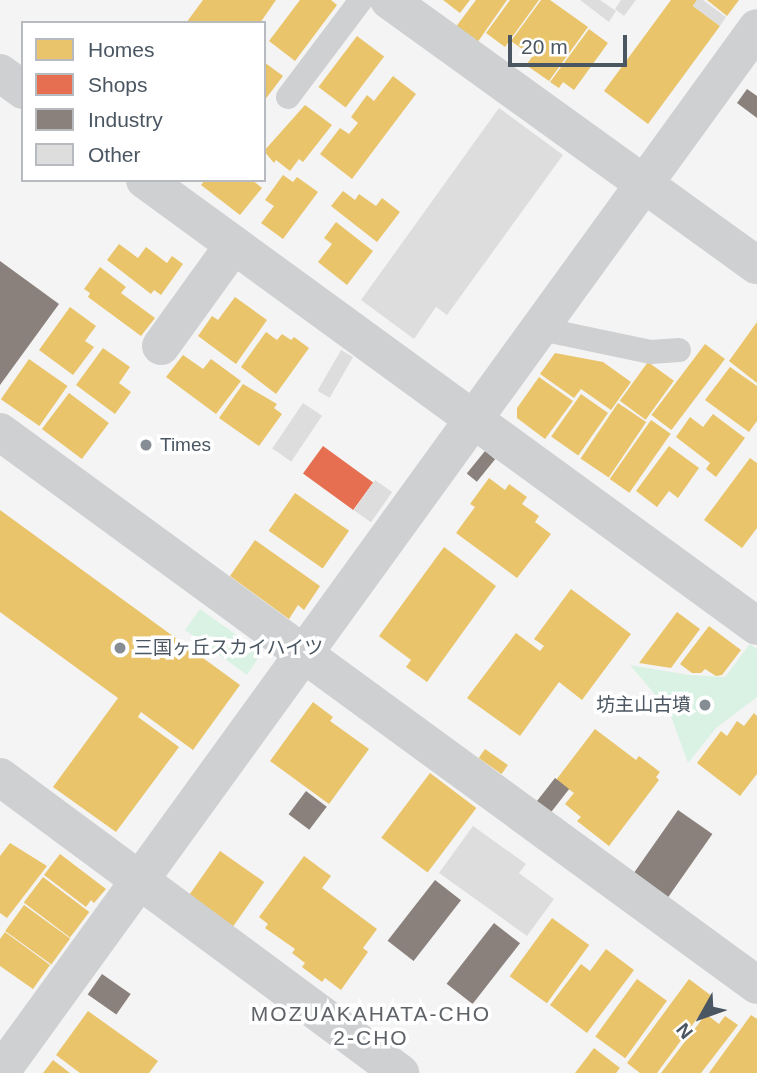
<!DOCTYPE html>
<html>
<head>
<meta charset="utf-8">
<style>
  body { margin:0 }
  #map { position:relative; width:757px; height:1073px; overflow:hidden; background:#f4f4f4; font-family:Arial,"Noto Sans JP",sans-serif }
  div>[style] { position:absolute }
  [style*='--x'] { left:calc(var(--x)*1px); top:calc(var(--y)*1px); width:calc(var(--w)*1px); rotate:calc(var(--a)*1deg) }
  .green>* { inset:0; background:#d9f2e3 }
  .homes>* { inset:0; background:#e9c46a; transform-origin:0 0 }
  .shops>* { inset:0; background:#e76f51; transform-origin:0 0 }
  .industry>* { inset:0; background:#8a817c; transform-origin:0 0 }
  .building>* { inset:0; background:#ddddde; transform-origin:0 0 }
  .service>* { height:24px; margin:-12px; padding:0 12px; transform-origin:12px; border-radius:12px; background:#ced0d2 }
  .minor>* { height:38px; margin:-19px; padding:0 19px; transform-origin:19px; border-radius:19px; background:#ced0d2 }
  .dots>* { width:19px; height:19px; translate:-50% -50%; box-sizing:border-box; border:4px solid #fff; border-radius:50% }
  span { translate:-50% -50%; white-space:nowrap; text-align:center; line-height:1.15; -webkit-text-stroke:7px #fff; paint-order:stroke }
  .poi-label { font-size:19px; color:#4a5661 }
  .left { translate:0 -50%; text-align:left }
  .right { translate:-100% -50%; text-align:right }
  .neighbourhood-label { font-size:21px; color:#5f6368; letter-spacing:2px }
  .legend { position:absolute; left:21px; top:21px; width:245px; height:161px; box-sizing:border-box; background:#fff; border:2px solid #b7bbc0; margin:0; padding:9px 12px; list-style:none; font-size:21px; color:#4a5661 }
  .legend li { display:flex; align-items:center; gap:14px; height:35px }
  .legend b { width:35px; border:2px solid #b7bbc0 }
  .north { position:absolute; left:666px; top:982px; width:70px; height:70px; -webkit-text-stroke:5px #fff; paint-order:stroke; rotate:230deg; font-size:19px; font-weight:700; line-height:28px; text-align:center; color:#4a5661 }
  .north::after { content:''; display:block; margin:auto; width:24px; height:32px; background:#4a5661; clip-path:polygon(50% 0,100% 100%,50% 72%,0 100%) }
  .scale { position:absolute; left:508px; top:35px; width:119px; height:32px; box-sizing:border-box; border:4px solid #4a5661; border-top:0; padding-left:9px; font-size:21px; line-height:24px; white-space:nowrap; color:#4a5661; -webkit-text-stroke:5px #fff; paint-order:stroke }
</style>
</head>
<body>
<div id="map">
  <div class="green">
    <i style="clip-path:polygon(200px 609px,256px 649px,257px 660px,247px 675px,185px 630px)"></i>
    <i style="clip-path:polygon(750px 644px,757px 649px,757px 697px,716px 728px,688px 763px,669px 711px,630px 665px,689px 675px,725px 677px)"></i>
  </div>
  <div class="homes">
    <i style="clip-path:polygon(203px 0,276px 0,260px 23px,186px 23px)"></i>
    <i style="clip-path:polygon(300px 0,331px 0,337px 5px,295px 61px,269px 41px)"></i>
    <i style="clip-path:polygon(443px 0,470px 0,460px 13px)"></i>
    <i style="clip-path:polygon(476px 0,507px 0,477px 43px,455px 28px)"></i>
    <i style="clip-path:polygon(510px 0,539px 0,505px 47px,486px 33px)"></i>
    <i style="clip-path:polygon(541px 0,550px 0,588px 27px,549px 81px,526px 65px,549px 34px,532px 56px,511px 41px)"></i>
    <i style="clip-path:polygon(671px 0,697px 0,693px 6px,720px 26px,648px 124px,604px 91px)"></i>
    <i style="clip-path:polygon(707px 0,739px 0,727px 16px)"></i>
    <i style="clip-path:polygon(589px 29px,608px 43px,574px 90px,563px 82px,559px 88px,550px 82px)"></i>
    <i style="left:357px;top:36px;width:34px;height:64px;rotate:37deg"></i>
    <i style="clip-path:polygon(264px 62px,283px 76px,264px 101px)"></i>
    <i style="clip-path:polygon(393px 76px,416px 94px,352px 179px,320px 154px,340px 128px,349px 134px,358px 123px,351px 117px,367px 95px,374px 101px)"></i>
    <i style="clip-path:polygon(305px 105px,332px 125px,303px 162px,299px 159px,290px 171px,276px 160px,274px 163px,264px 151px)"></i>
    <i style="clip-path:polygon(283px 175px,293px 182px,297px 177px,318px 192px,283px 239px,261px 223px,274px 206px,265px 200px)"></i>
    <i style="clip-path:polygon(205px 180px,252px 180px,262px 188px,240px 215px,201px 185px)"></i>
    <i style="clip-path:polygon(343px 191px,355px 200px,359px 194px,376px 206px,382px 198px,400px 212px,377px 242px,331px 206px)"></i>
    <i style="clip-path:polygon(336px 222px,373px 251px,347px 285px,318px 262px,332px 244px,324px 238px)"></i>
    <i style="clip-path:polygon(119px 244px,138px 258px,146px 247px,167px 263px,172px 256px,183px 264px,161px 295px,154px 290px,151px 294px,107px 260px)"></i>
    <i style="clip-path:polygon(100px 267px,126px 287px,121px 293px,155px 318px,141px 336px,88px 297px,90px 293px,84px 289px)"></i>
    <i style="clip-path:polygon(235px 297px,267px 320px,236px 364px,198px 336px,212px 316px,218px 320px)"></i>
    <i style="clip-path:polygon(70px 307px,96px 326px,85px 341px,94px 347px,73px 375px,39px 350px)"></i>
    <i style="clip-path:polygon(757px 322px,757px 383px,729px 361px)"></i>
    <i style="clip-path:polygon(266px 332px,277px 340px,282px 334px,291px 340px,294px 337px,309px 348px,276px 394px,241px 367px)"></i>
    <i style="left:705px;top:344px;width:25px;height:89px;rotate:37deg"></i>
    <i style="clip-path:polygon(103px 348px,130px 367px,119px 383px,131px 392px,115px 414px,76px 385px)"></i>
    <i style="clip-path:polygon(555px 353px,603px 362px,631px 382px,611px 410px,581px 389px,574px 398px,540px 374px)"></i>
    <i style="clip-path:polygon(183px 355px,203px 369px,211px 359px,241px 381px,216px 414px,166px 377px)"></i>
    <i style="left:29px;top:359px;width:47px;height:49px;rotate:35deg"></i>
    <i style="left:648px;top:362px;width:32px;height:48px;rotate:36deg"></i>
    <i style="clip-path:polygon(730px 367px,757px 386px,757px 421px,749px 432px,705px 400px)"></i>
    <i style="clip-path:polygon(539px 377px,573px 401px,545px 439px,517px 418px,517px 408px)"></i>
    <i style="clip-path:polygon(243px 384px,277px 404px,274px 408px,282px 414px,259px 446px,219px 418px)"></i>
    <i style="left:69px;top:393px;width:50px;height:45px;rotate:37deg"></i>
    <i style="left:581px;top:394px;width:33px;height:52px;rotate:35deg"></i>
    <i style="left:618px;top:403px;width:34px;height:67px;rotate:34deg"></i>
    <i style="clip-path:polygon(713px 414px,745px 438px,716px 477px,706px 469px,710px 463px,676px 437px,690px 417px,703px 427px)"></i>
    <i style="left:651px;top:420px;width:24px;height:72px;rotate:35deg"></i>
    <i style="clip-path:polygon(669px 446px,699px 468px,678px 498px,669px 491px,657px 507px,636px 491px)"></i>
    <i style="clip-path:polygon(750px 458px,757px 463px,757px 528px,742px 548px,704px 520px)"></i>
    <i style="clip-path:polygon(489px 478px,505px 490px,509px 484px,527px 497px,522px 504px,539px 516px,535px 522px,551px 534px,517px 578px,456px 533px,475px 507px,470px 504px)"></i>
    <i style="left:295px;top:493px;width:66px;height:46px;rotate:35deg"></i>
    <i style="clip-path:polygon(0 510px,240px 685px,193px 750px,141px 712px,138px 717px,179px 747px,116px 832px,53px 787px,118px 698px,0 612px)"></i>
    <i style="clip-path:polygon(255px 540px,320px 586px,304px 610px,298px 605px,289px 619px,230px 576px)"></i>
    <i style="clip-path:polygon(444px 547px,496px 586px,427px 682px,406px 667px,411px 660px,379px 636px)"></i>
    <i style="clip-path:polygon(571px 589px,631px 634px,582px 700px,559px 682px,520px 736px,467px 698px,516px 633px,540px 651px,544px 646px,534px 639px)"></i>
    <i style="clip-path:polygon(677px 612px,700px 629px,671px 668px,639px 663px)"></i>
    <i style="clip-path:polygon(709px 626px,741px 650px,722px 675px,716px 676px,705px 669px,701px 673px,692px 673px,680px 664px)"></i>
    <i style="clip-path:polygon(313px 702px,333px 717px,330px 721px,369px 749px,329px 804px,270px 761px)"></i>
    <i style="clip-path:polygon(754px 713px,757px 716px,757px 774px,740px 796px,697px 763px,721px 731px,727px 736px,737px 721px,744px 726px)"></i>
    <i style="clip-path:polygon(595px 729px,636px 760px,639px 756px,660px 772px,656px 777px,659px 780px,609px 846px,577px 821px,581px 817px,565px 804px,574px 793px,556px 780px)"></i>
    <i style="left:485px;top:749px;width:28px;height:11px;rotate:35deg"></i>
    <i style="left:430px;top:773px;width:58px;height:81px;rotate:37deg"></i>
    <i style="clip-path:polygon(10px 843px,47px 866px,7px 918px,0 913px,0 856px)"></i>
    <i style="left:220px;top:851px;width:54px;height:54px;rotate:35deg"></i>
    <i style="clip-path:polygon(60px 854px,106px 889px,94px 903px,91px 900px,86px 907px,44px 875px)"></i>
    <i style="clip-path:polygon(304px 856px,331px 876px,322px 888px,377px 929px,363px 948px,368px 952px,341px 990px,325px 978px,322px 982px,302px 967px,305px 963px,292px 953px,295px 949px,265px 928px,268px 924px,259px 917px)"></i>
    <i style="left:43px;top:877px;width:58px;height:32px;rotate:37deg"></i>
    <i style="left:24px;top:905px;width:57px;height:32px;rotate:36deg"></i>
    <i style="left:552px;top:918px;width:46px;height:72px;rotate:36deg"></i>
    <i style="clip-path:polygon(5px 932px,50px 965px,33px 989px,0 966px,0 939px)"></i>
    <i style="clip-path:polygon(606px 949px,634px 970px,587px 1033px,550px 1005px,581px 964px,590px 971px)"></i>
    <i style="left:637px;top:979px;width:37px;height:71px;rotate:36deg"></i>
    <i style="clip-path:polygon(689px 979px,713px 997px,657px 1073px,640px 1073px,627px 1063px)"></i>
    <i style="clip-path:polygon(88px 1011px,158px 1061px,149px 1073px,80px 1073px,56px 1055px)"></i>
    <i style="clip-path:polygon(706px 1014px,719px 1024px,725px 1016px,738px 1025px,701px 1073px,661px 1073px)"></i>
    <i style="clip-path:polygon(751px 1015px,757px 1019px,757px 1073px,709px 1073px)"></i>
    <i style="clip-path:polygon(594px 1048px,620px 1068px,616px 1073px,575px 1073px)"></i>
    <i style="clip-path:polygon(53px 1060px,70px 1073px,43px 1073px)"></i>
  </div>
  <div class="shops">
    <i style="left:323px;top:446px;width:62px;height:34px;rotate:36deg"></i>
  </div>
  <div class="industry">
    <i style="clip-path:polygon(747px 89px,757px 96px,757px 118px,737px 103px)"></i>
    <i style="clip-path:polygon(0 261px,59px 304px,0 385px)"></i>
    <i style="left:485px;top:451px;width:13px;height:29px;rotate:39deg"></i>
    <i style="left:555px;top:778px;width:18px;height:34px;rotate:38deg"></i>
    <i style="left:306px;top:791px;width:26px;height:29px;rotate:37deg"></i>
    <i style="left:678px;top:810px;width:42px;height:80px;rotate:35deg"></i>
    <i style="left:435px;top:880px;width:33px;height:77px;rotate:38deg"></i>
    <i style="left:494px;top:923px;width:33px;height:77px;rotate:38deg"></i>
    <i style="left:102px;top:974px;width:35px;height:25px;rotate:35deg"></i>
  </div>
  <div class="building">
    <i style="clip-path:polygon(580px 0,600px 0,616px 11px,609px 22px)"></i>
    <i style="clip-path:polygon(621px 0,636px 0,624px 16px,615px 9px)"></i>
    <i style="clip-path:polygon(697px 0,703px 0,726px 17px,720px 26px,693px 6px)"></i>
    <i style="clip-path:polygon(499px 108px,563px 155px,447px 315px,436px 307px,414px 339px,361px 300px)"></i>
    <i style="left:341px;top:350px;width:14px;height:47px;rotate:30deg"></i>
    <i style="left:303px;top:403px;width:23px;height:55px;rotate:34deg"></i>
    <i style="left:375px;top:480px;width:21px;height:37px;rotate:35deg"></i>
    <i style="clip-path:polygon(473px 826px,526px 864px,519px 873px,554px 899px,527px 936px,439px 873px)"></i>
  </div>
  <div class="service">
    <i style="--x:288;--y:97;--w:121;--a:-53"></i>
    <i style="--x:541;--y:329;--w:112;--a:11.8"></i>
    <i style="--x:651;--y:352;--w:28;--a:-4"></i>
  </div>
  <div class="minor">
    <i style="--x:389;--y:0;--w:453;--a:35.8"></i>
    <i style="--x:0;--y:73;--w:29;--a:36"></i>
    <i style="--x:145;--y:180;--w:757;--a:36.08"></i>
    <i style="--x:161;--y:346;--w:123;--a:-54.2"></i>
    <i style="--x:0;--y:432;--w:937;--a:36.15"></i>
    <i style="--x:0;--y:777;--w:498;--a:36.5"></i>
    <i style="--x:0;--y:1073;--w:1290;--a:-54.08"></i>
  </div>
  <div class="dots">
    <i style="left:146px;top:445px;background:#868d94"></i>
    <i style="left:120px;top:648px;background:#868d94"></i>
    <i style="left:705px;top:705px;background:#868d94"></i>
  </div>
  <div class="poi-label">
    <span class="left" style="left:160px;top:445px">Times</span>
    <span class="left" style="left:134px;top:648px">三国ヶ丘スカイハイツ</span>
    <span class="right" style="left:691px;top:705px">坊主山古墳</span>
  </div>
  <div class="neighbourhood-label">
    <span style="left:371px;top:1026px">MOZUAKAHATA-CHO<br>2-CHO</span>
  </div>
  <ul class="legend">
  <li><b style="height:19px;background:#e9c46a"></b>Homes</li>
  <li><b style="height:19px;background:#e76f51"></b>Shops</li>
  <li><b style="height:19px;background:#8a817c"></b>Industry</li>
  <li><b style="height:19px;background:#ddddde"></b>Other</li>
  </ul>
  <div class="north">N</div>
  <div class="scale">20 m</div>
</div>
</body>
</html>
